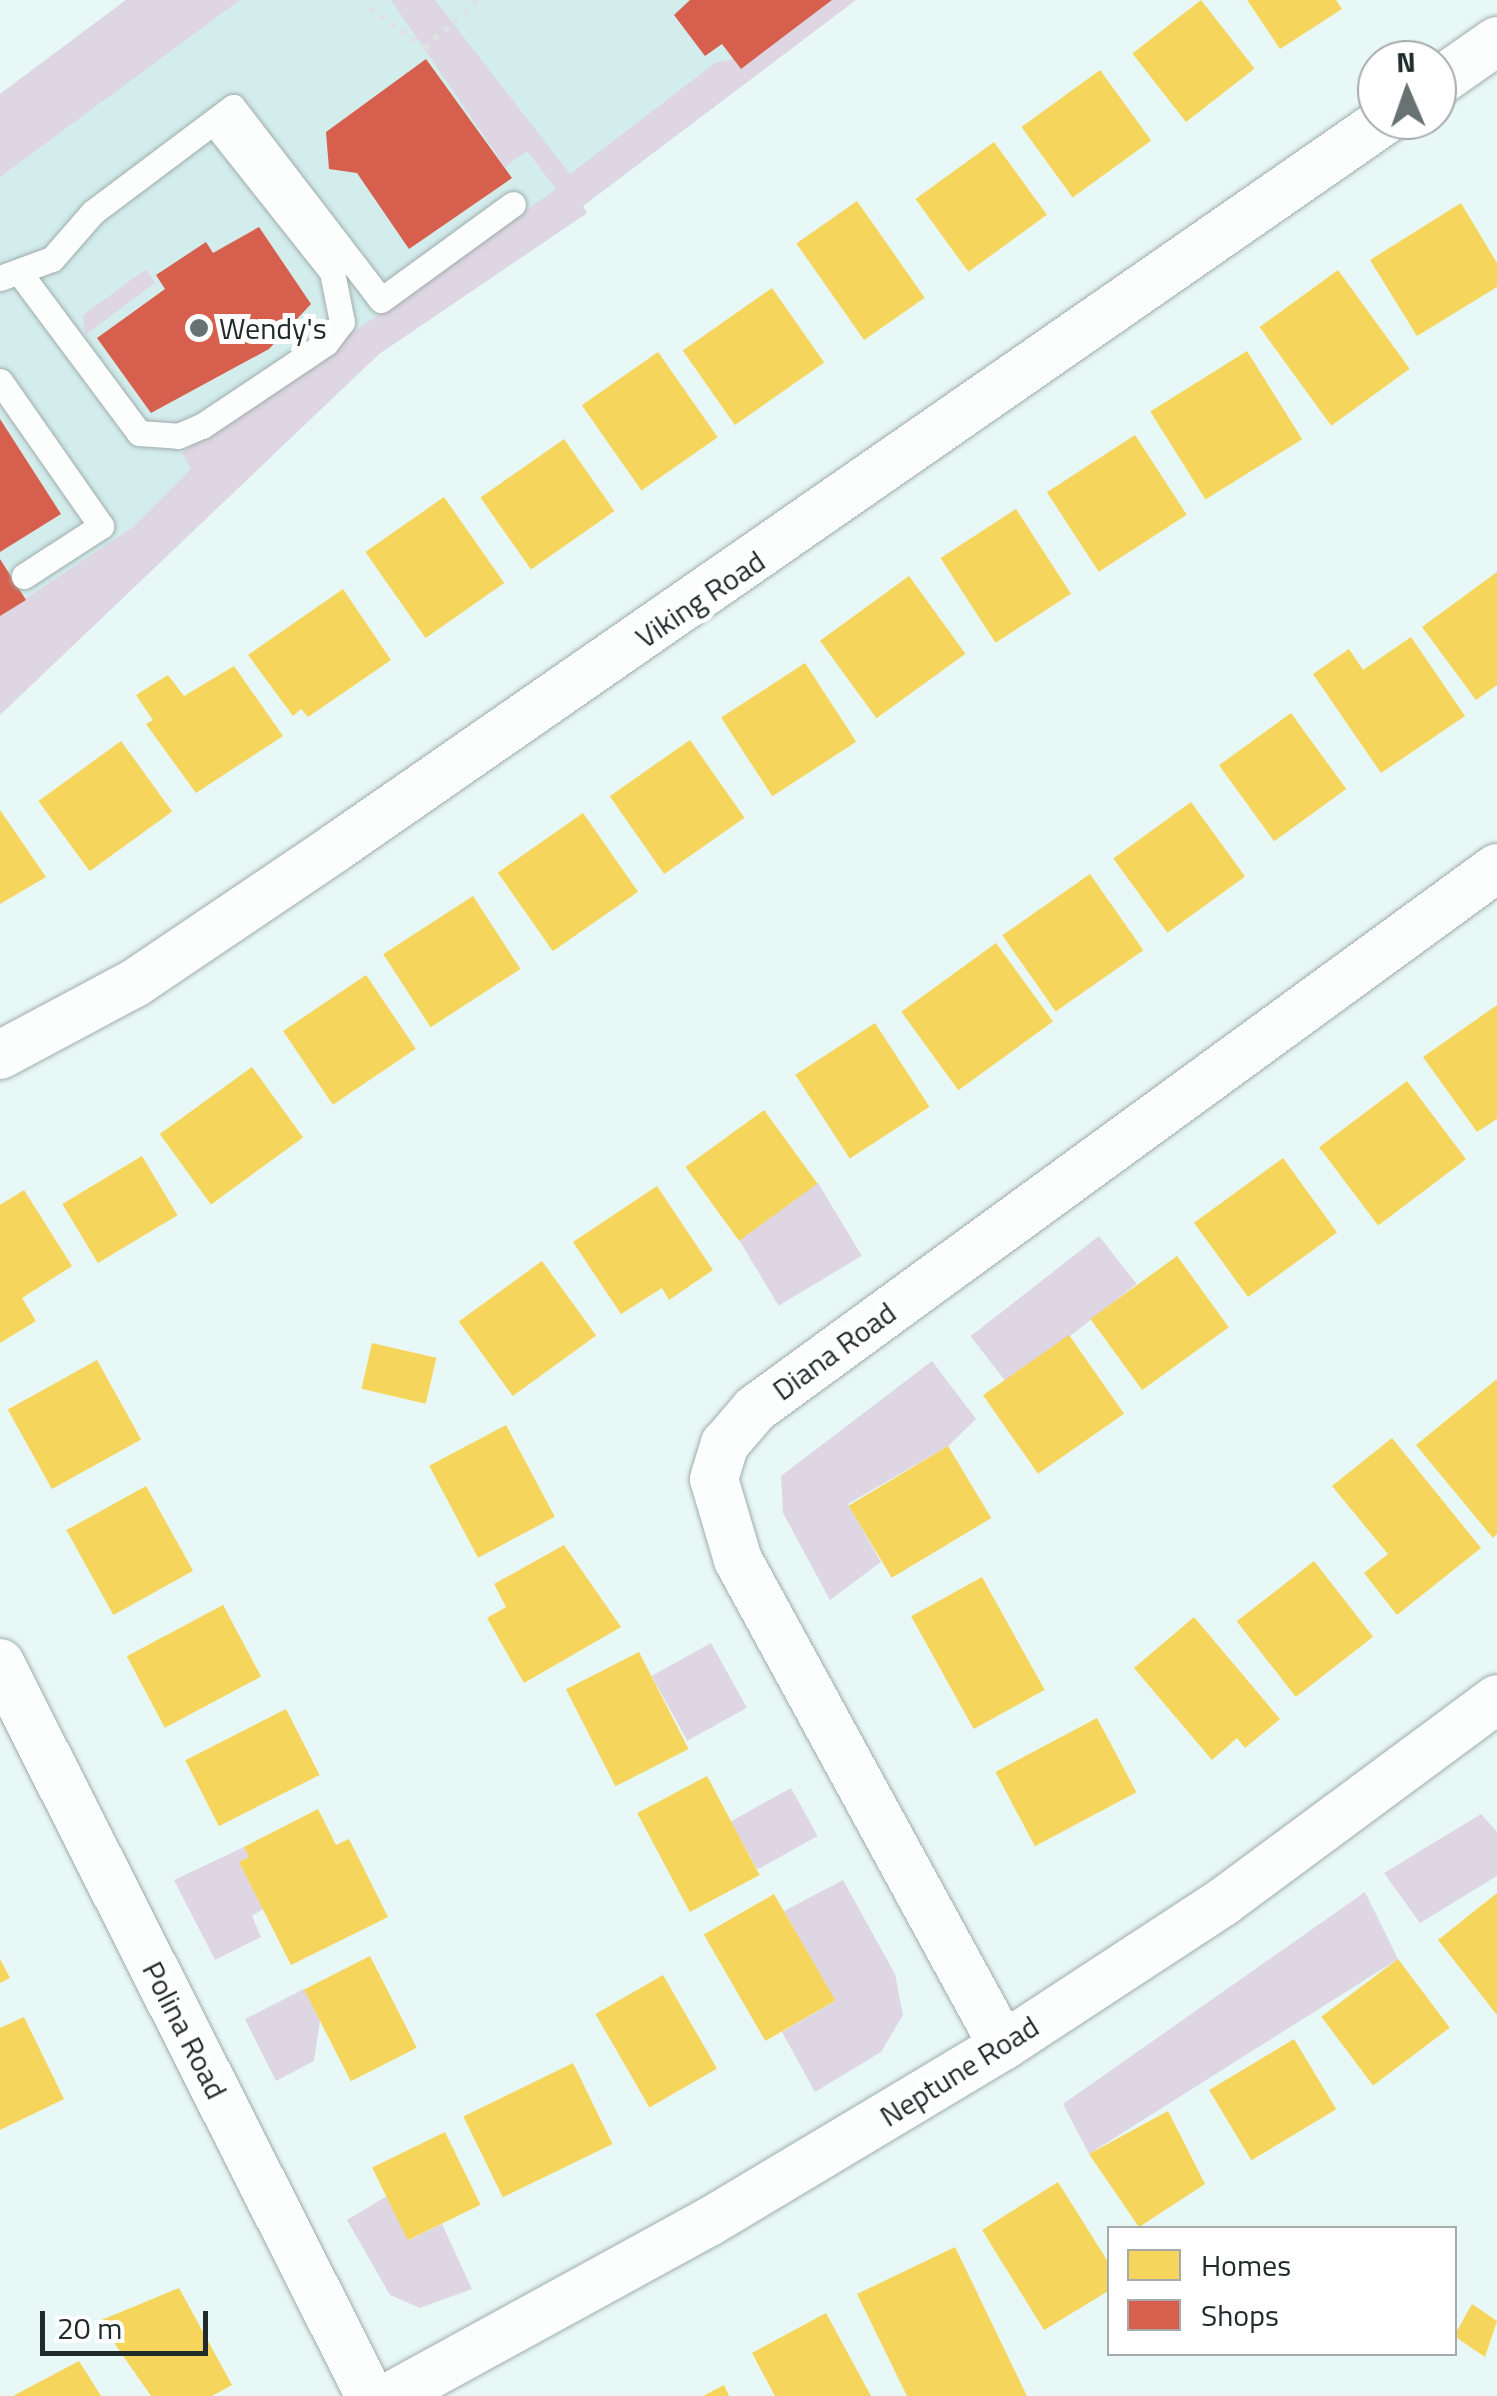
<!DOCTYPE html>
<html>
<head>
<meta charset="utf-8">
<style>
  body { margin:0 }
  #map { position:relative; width:1497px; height:2396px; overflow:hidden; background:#e8f8f7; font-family:"Titillium Web",sans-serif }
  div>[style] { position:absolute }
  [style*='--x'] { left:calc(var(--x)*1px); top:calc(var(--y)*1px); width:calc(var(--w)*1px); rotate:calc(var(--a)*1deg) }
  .built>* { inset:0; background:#d3edec }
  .green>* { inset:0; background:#dfd6e4; transform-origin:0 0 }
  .homes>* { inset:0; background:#f6d55c; transform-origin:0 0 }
  .shops>* { inset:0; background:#d6604d }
  .path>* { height:6px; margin-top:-3px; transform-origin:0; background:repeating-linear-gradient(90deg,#dee2e2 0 5px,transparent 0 13px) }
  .roads { filter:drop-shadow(0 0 2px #a0acac) drop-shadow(0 0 2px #a0acac) }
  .service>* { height:25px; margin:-12.5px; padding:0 12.5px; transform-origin:12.5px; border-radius:12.5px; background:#fcfefe }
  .minor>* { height:48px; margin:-24px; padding:0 24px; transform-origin:24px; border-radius:24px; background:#fcfefe }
  .dots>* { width:28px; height:28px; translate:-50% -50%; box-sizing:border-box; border:5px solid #fff; border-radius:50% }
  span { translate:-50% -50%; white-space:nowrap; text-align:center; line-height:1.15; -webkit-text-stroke:10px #fff; paint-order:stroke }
  .poi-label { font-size:30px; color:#212b2b }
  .left { translate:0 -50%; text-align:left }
  .street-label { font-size:30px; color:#212b2b }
  .legend { position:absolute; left:1107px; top:2226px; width:350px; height:130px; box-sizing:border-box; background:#fff; border:2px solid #a6aaaa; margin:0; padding:12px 18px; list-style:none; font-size:30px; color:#212b2b }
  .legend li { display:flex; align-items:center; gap:20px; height:50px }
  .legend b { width:50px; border:2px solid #a6aaaa }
  .north { position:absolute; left:1357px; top:40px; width:100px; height:100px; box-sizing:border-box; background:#fff; border:2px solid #a6aaaa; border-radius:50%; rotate:358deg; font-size:28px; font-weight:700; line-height:40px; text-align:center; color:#212b2b }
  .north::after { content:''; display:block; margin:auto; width:35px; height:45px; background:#677372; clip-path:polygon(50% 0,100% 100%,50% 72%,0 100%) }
  .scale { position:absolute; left:40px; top:2311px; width:168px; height:45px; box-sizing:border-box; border:5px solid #212b2b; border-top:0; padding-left:12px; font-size:30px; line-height:35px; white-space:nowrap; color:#212b2b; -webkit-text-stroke:8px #fff; paint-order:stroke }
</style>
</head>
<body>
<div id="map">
  <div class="built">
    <i style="clip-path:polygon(126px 0,853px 0,583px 206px,587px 213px,379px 354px,0 715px,0 94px)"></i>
  </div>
  <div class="green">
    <i style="clip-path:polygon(126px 0,240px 0,0 177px,0 94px)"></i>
    <i style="clip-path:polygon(391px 0,435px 0,570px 174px,715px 63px,733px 59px,741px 69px,832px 0,856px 0,583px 206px,587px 213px,379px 354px,0 715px,0 616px,133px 527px,191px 469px,182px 453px,556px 189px,527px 151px,505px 167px)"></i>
    <i style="clip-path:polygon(146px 269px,155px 283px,85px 335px,83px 315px)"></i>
    <i style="left:818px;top:1183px;width:85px;height:97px;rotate:59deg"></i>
    <i style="left:1099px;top:1236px;width:61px;height:163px;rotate:52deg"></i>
    <i style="clip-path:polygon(932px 1361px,976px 1419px,948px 1446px,848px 1504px,881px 1562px,830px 1600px,783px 1513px,781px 1476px)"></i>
    <i style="left:711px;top:1643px;width:74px;height:68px;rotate:61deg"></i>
    <i style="left:791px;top:1788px;width:55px;height:69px;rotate:61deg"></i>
    <i style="clip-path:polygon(1481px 1814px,1497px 1832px,1497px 1876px,1420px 1923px,1384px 1873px)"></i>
    <i style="clip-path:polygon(244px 1847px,249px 1857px,239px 1862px,263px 1909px,252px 1916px,261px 1937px,215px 1960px,174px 1880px)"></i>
    <i style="clip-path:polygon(843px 1880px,895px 1974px,903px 2015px,881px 2052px,815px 2092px,782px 2032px,835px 2001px,784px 1911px)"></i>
    <i style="clip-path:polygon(1365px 1892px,1398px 1959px,1089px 2154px,1063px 2104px)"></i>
    <i style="clip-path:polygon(304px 1989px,320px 2021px,314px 2061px,276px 2081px,245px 2019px)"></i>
    <i style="clip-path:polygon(387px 2196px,409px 2240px,442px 2224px,472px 2289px,420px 2308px,390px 2295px,347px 2220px)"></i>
  </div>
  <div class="homes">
    <i style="left:1201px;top:0;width:87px;height:87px;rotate:52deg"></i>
    <i style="clip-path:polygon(1247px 0,1336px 0,1342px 9px,1280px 49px)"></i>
    <i style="left:1100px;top:70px;width:87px;height:97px;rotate:54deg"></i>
    <i style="left:994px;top:142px;width:90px;height:97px;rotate:54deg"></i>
    <i style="left:857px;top:201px;width:118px;height:74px;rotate:55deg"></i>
    <i style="clip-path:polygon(1461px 203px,1497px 263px,1497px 287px,1417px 336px,1370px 260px)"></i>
    <i style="left:1338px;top:270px;width:122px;height:97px;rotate:54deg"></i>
    <i style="left:772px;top:288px;width:91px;height:109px;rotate:55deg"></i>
    <i style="left:1247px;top:351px;width:104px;height:114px;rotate:58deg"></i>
    <i style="left:658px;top:352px;width:104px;height:93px;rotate:55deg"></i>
    <i style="left:1135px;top:435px;width:95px;height:105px;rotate:57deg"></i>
    <i style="left:564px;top:439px;width:88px;height:102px;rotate:55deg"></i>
    <i style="left:444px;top:497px;width:105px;height:96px;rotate:55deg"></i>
    <i style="left:1016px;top:509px;width:101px;height:90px;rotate:57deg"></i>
    <i style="clip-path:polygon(1497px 572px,1497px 685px,1476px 700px,1422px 627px)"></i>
    <i style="left:909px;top:576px;width:96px;height:110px;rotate:54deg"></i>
    <i style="clip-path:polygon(343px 589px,391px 660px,308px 717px,301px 709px,293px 716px,248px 655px)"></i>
    <i style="clip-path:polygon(1411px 637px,1465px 716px,1381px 773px,1313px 674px,1349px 649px,1363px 670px)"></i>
    <i style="left:805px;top:663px;width:94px;height:100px;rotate:57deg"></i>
    <i style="clip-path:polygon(234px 666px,283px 736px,196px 793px,146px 724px,153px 720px,136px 695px,168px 675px,184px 696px)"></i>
    <i style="left:1291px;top:713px;width:94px;height:89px;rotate:54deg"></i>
    <i style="left:690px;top:740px;width:95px;height:98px;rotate:55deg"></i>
    <i style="left:121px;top:741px;width:87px;height:102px;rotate:54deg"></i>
    <i style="left:1191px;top:802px;width:92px;height:96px;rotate:54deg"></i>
    <i style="clip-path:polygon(0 810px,46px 877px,0 904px)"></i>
    <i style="left:583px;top:813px;width:96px;height:104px;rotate:55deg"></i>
    <i style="left:1090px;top:874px;width:93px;height:107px;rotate:55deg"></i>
    <i style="left:473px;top:896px;width:87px;height:107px;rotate:57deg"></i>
    <i style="left:996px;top:943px;width:97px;height:117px;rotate:54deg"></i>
    <i style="left:366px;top:975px;width:89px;height:100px;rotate:56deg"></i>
    <i style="clip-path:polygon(1497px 1005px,1497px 1119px,1477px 1132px,1423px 1057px)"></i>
    <i style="left:875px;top:1023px;width:100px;height:95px;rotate:57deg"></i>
    <i style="left:252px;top:1067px;width:87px;height:114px;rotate:54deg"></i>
    <i style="left:1407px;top:1081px;width:98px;height:110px;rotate:53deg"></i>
    <i style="left:764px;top:1110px;width:91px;height:97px;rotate:54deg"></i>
    <i style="left:142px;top:1156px;width:69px;height:93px;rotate:59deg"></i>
    <i style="left:1283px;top:1158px;width:92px;height:110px;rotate:54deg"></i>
    <i style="clip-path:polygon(657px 1186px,713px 1270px,669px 1300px,662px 1288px,621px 1314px,573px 1242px)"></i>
    <i style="clip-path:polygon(24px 1190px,72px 1266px,22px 1298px,36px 1321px,0 1343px,0 1205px)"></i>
    <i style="left:1177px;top:1256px;width:88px;height:107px;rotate:54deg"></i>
    <i style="left:542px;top:1261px;width:92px;height:103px;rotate:54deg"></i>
    <i style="left:1069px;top:1335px;width:96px;height:105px;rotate:55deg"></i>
    <i style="left:372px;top:1343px;width:66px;height:47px;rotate:13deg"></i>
    <i style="left:97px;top:1360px;width:91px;height:102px;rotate:61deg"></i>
    <i style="clip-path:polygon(1497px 1379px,1497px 1534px,1493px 1538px,1416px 1445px)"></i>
    <i style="left:506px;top:1425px;width:104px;height:87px;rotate:62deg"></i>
    <i style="clip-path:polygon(1392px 1438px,1481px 1548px,1397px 1615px,1364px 1573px,1388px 1554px,1332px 1486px)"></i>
    <i style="left:948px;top:1446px;width:84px;height:116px;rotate:59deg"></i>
    <i style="left:146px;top:1486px;width:97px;height:91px;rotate:61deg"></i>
    <i style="clip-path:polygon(564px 1545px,621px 1627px,524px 1683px,487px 1618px,506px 1607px,494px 1584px)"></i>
    <i style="left:1314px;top:1561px;width:96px;height:98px;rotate:52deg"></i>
    <i style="left:982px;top:1577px;width:129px;height:81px;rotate:61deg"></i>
    <i style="left:223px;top:1605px;width:81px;height:109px;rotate:62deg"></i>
    <i style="clip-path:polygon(1194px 1617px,1280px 1719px,1245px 1748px,1237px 1738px,1212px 1760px,1134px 1668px)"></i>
    <i style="left:639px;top:1652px;width:109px;height:82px;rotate:63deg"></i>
    <i style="left:286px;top:1709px;width:74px;height:113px;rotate:63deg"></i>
    <i style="left:1097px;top:1718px;width:84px;height:115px;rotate:62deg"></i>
    <i style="left:707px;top:1776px;width:112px;height:79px;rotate:62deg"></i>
    <i style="clip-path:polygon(318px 1809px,336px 1845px,349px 1839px,388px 1917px,291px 1965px,239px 1862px,249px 1857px,244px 1847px)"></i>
    <i style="clip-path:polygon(1497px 1893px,1497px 2015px,1438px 1940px)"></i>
    <i style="left:774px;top:1894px;width:123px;height:81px;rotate:60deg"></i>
    <i style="left:370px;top:1956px;width:103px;height:74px;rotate:63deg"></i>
    <i style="clip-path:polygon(0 1959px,10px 1978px,0 1983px)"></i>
    <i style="left:1398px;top:1959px;width:86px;height:96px;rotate:53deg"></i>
    <i style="left:663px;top:1975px;width:108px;height:78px;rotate:60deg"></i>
    <i style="clip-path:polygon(24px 2017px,64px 2099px,0 2130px,0 2028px)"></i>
    <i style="left:1294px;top:2039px;width:82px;height:99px;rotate:59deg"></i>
    <i style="left:573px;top:2063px;width:90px;height:122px;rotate:64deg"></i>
    <i style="clip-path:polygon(1168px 2111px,1205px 2184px,1139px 2227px,1089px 2154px)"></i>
    <i style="left:445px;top:2132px;width:81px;height:81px;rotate:64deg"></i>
    <i style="clip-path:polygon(1058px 2182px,1110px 2265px,1110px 2290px,1044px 2330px,982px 2230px)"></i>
    <i style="clip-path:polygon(955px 2247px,1027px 2396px,907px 2396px,857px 2294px)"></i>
    <i style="clip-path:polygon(179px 2288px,232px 2385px,212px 2396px,151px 2396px,99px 2321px)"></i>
    <i style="clip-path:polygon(1472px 2304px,1497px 2321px,1485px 2357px,1454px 2336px)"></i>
    <i style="clip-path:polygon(826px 2313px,871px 2396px,775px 2396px,752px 2353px)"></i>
    <i style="clip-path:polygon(79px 2361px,101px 2396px,13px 2396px)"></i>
    <i style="clip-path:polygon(724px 2385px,729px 2396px,703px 2396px)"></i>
  </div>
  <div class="shops">
    <i style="clip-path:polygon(690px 0,832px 0,741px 69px,722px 44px,705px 56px,674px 15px)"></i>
    <i style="clip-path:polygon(426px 59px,512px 178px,409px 249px,357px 173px,329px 169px,326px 132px)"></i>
    <i style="clip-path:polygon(259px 227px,311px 304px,269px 349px,151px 413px,97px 338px,165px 289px,156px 275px,206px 242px,213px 253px)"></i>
    <i style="clip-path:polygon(0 419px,61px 514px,0 552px)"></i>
    <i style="clip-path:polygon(0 559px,26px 600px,0 616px)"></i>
  </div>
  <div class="path">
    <i style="--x:370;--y:8;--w:68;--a:36"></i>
    <i style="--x:425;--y:48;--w:72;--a:-42.2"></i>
  </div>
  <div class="roads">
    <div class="service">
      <i style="--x:22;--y:276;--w:196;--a:53.3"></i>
      <i style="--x:139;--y:433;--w:39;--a:4"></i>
      <i style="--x:178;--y:436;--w:26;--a:-23"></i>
      <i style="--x:202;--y:426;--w:149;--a:-33.8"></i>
      <i style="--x:326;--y:343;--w:26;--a:-53"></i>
      <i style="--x:342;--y:322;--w:51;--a:-101.3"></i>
      <i style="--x:332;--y:272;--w:191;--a:-128.4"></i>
      <i style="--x:0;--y:278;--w:55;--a:-20.1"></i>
      <i style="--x:52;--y:259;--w:62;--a:-48.9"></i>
      <i style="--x:93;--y:212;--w:175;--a:-36.9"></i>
      <i style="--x:233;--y:107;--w:243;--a:52.5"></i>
      <i style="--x:381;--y:300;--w:163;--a:-36"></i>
      <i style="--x:0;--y:381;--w:177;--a:55.1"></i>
      <i style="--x:101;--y:526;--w:92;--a:147"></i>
    </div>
    <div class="minor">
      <i style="--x:1437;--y:83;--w:73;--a:-35"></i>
      <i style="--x:0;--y:1055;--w:153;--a:-28.1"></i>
      <i style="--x:135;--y:983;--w:241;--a:-34"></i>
      <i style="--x:335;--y:848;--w:1278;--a:-34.73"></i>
      <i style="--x:0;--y:1663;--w:821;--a:63.22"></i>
      <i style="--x:1003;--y:2046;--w:554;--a:-118.6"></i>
      <i style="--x:738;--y:1560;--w:84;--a:-106.5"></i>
      <i style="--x:714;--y:1479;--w:37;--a:-73"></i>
      <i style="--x:725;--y:1444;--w:46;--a:-49.4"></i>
      <i style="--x:755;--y:1409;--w:918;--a:-36.1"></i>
      <i style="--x:391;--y:2396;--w:362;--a:-28.7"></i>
      <i style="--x:709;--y:2222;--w:343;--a:-30.9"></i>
      <i style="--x:1003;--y:2046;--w:263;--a:-33.2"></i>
      <i style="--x:1223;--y:1902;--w:341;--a:-36.5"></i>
    </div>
  </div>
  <div class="dots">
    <i style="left:199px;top:328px;background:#677372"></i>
  </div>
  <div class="poi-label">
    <span class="left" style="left:219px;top:328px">Wendy's</span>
  </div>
  <div class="street-label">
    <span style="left:700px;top:599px;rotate:-34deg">Viking Road</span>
    <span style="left:834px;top:1351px;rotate:-36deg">Diana Road</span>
    <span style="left:185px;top:2030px;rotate:63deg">Polina Road</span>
    <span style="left:959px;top:2071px;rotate:-32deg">Neptune Road</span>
  </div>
  <ul class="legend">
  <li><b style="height:28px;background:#f6d55c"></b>Homes</li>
  <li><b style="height:28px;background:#d6604d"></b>Shops</li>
  </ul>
  <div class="north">N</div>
  <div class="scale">20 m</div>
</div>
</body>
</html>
